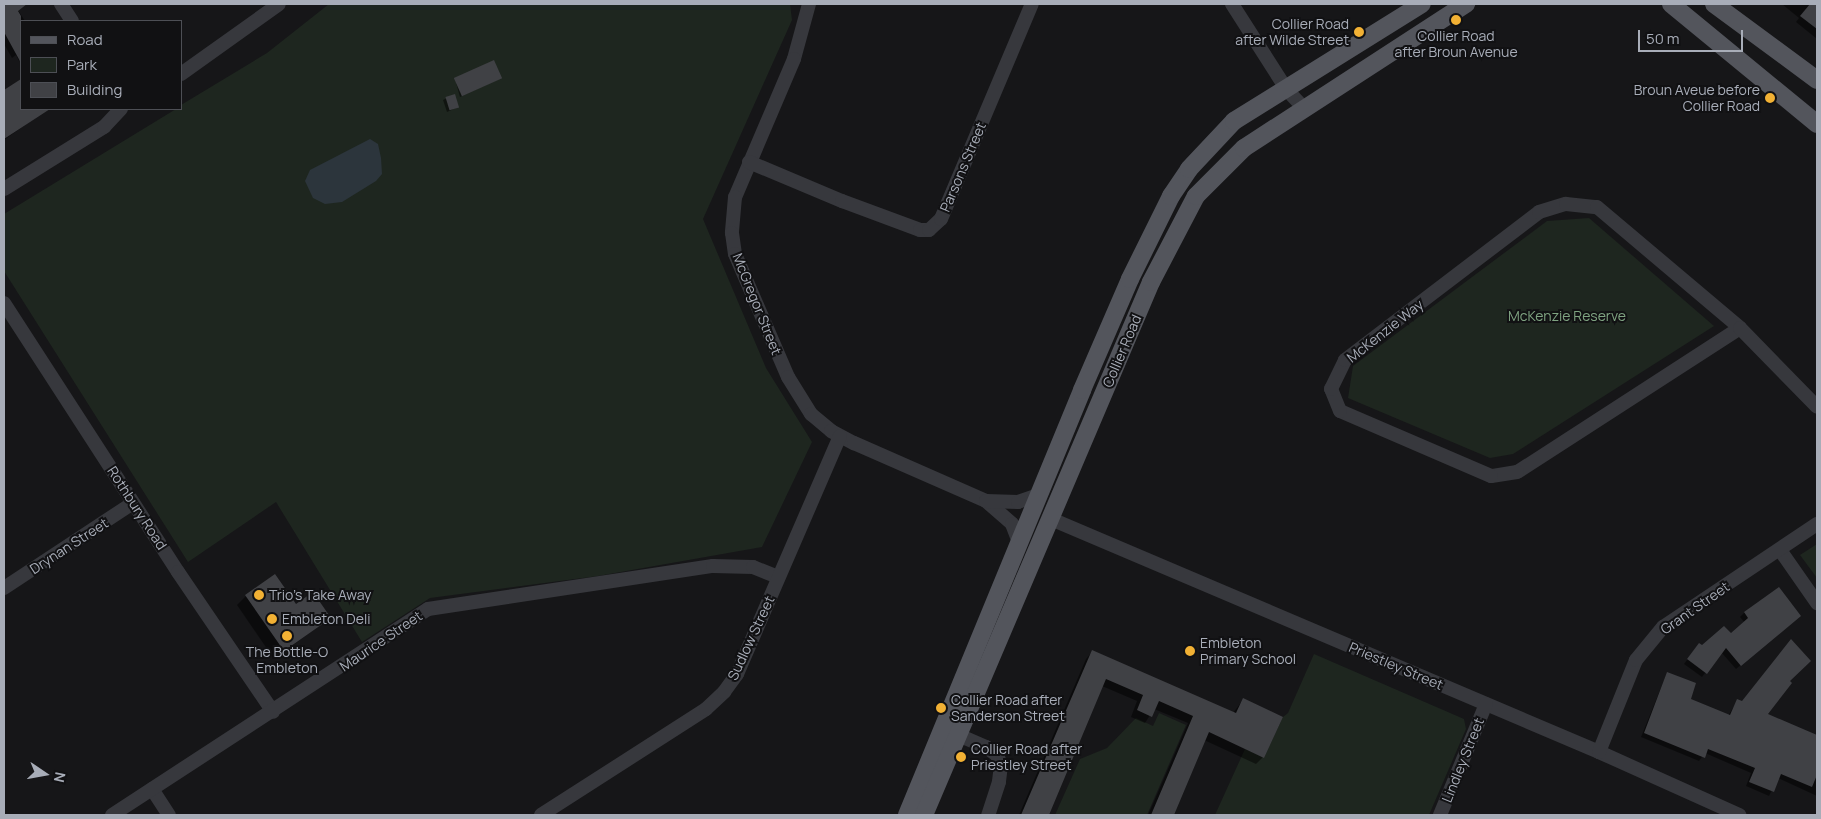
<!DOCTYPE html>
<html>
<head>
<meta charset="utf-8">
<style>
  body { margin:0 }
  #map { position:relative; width:1821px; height:819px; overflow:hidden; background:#161618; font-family:Manrope,sans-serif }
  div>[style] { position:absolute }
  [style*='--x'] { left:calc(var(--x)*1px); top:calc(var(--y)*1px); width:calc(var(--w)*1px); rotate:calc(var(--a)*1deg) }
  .green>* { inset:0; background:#1e261f }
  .water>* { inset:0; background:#2c353c }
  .shadow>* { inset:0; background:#0007 }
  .building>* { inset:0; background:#404145; transform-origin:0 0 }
  .minor>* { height:14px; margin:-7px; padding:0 7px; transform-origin:7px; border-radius:7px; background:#37383d }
  .major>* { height:18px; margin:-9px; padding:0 9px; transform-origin:9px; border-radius:9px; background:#53555c }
  .dots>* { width:14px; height:14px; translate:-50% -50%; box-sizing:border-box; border:2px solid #111113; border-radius:50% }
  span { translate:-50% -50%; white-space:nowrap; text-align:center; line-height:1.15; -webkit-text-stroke:4px #111113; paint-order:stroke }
  .poi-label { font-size:14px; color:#a8adb8 }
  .right { translate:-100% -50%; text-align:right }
  .left { translate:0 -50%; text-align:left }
  .street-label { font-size:14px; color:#a8adb8 }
  .park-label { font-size:14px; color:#7fa381 }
  .frame { position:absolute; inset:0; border:5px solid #a8adb8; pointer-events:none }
  .legend { position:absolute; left:20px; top:20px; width:162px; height:90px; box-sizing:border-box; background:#111113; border:1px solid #4d4f55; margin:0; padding:6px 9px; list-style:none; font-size:15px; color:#a8adb8 }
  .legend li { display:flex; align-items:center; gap:10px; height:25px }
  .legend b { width:25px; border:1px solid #4d4f55 }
  .north { position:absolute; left:20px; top:749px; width:50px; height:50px; -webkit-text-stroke:4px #111113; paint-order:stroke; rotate:102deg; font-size:14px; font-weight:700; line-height:20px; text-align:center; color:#a8adb8 }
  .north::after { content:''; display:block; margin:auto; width:18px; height:22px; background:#a8adb8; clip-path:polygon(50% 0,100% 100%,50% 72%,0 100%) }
  .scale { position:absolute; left:1638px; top:30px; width:105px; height:22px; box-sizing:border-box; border:2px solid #a8adb8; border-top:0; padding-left:6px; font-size:15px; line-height:18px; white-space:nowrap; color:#a8adb8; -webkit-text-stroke:4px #111113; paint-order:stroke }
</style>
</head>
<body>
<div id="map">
  <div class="green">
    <i style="clip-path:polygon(329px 4px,790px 4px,792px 20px,703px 219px,766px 368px,812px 442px,762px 547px,598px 576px,430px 598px,362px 642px,276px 502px,188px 562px,4px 271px,4px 214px,176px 109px,181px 109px,181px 105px,267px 53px)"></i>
    <i style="clip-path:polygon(1589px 218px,1714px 326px,1513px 454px,1490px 458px,1348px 398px,1353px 366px,1547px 221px)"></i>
    <i style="clip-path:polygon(1817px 544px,1817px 578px,1800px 555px)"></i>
    <i style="clip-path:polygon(1314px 654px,1464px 719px,1466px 729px,1429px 815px,1215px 815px,1245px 749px,1264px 757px,1283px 717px,1288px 713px)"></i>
    <i style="clip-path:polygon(1159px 713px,1186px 725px,1147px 815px,1055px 815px,1080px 759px,1107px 748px,1136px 718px,1153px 726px)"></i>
  </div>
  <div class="water">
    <i style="clip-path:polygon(370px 139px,378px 144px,381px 158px,382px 174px,376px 181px,342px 202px,325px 204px,313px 198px,305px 181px,310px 170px)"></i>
  </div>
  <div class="shadow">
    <i style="clip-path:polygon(4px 4px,14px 4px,25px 21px,21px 21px,19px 61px,16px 55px,12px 58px,4px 44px)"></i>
    <i style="clip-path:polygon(1782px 4px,1817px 4px,1817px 39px,1796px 22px,1799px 18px)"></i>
    <i style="clip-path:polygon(455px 79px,499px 79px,460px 97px)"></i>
    <i style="clip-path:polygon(21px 80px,21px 109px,46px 110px,4px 140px,4px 91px)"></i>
    <i style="clip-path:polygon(454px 95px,458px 107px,447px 112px,443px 100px)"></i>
    <i style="clip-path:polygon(1779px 588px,1795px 620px,1736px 669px,1721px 652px,1702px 677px,1684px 664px,1695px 649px,1730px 635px,1745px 623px,1740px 617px,1744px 613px)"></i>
    <i style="clip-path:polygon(246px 596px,296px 606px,330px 618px,274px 659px,237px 605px)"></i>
    <i style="clip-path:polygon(1092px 652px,1233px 713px,1243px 700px,1263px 757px,1256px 764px,1204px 740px,1172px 815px,1148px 815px,1188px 723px,1154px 709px,1145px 723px,1131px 717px,1137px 701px,1102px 686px,1048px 815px,1019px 815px,1086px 659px)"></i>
    <i style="clip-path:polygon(1667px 673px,1689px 699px,1728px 716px,1737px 701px,1742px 703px,1788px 682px,1766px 715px,1817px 737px,1817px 796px,1778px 778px,1769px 796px,1746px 786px,1751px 773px,1705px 753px,1699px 761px,1641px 737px)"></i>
  </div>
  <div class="building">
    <i style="clip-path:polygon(4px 4px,27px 4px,18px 11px,21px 16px,21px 63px,4px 32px)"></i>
    <i style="clip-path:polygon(1810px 4px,1817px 4px,1817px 29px,1800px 16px)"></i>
    <i style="left:494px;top:60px;width:20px;height:44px;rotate:66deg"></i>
    <i style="clip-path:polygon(21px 79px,21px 109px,50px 109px,4px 139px,4px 90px)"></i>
    <i style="left:455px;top:94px;width:14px;height:10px;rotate:73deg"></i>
    <i style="clip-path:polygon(275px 574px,296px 604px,313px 592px,331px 618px,284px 651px,245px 595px)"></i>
    <i style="clip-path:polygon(1779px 587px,1801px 616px,1741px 666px,1726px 648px,1707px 674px,1687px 659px,1699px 643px,1702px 645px,1724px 626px,1731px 633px,1748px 618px,1744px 612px)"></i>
    <i style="clip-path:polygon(1791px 639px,1811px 661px,1790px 681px,1792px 683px,1768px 714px,1817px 735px,1817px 775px,1812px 787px,1781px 774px,1774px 792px,1749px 782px,1755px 768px,1708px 749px,1705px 758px,1644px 733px,1667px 672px,1696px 683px,1691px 699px,1730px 715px,1737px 699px,1742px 701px)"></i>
    <i style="clip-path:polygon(1092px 650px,1236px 713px,1243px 698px,1283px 717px,1264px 758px,1209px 732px,1174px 815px,1151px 815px,1193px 716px,1159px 701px,1152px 717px,1137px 710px,1143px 695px,1106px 679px,1049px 815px,1021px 815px)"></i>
  </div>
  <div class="minor">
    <i style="--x:61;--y:4;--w:20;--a:57"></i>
    <i style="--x:809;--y:4;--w:57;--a:105.3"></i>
    <i style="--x:794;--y:59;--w:150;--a:113.1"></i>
    <i style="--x:735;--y:197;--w:36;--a:95"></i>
    <i style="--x:732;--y:233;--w:21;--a:82"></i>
    <i style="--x:735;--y:254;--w:134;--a:66.7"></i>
    <i style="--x:788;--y:377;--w:44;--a:58.1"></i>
    <i style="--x:811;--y:414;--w:26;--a:40"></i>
    <i style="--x:831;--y:431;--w:26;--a:28"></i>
    <i style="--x:854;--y:443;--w:144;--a:23.7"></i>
    <i style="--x:986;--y:501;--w:35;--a:41"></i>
    <i style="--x:1012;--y:524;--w:19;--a:69"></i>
    <i style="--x:1232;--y:4;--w:102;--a:57.4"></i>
    <i style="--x:1287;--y:90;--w:25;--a:47"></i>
    <i style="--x:181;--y:74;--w:120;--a:-35.5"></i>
    <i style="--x:749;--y:162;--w:101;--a:22.8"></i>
    <i style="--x:842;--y:201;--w:83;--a:20.4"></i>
    <i style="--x:920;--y:230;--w:9;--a:0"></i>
    <i style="--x:929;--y:230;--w:16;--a:-43"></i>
    <i style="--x:941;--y:219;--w:233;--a:-67.1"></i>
    <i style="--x:4;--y:189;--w:118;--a:-31.8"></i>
    <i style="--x:104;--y:127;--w:25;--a:-47"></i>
    <i style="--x:4;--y:303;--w:320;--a:57.1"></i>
    <i style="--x:178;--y:572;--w:169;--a:55.8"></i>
    <i style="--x:1740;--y:328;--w:265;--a:147.1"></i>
    <i style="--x:1517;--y:472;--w:26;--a:171"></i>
    <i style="--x:1491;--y:476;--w:164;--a:-156.7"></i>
    <i style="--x:1340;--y:411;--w:24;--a:-112"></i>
    <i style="--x:1331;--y:389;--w:32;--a:-64"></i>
    <i style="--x:1345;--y:360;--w:244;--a:-37.3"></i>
    <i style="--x:1539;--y:212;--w:28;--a:-17"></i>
    <i style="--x:1566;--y:204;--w:31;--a:6"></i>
    <i style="--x:1597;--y:207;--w:187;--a:40.2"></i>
    <i style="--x:1740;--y:328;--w:110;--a:45.7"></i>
    <i style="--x:986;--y:501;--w:32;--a:2"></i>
    <i style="--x:1018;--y:502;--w:21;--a:-19"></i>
    <i style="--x:1051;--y:519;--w:595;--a:23.03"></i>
    <i style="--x:1599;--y:752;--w:154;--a:24.2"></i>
    <i style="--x:1780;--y:550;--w:65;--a:55.1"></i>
    <i style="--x:4;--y:588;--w:154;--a:-33.4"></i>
    <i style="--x:949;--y:731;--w:40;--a:23.4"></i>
    <i style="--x:986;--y:747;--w:14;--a:36"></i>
    <i style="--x:997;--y:755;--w:11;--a:68"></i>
    <i style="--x:1001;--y:765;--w:17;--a:97"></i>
    <i style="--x:999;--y:782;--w:35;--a:108"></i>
    <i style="--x:1599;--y:752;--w:99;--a:-68.1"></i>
    <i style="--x:1636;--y:660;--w:43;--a:-50.7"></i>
    <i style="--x:1663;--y:627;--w:185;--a:-33.8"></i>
    <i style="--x:152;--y:789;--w:31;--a:57"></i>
    <i style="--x:112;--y:815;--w:377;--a:-33.1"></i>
    <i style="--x:428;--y:609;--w:288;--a:-8.6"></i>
    <i style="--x:713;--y:566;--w:40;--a:1.4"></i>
    <i style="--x:753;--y:567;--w:27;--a:22"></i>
    <i style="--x:541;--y:815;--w:196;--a:-32.7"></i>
    <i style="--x:706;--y:709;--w:25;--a:-43"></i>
    <i style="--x:724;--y:692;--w:22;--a:-54"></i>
    <i style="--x:737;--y:674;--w:259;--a:-66.6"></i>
    <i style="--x:1440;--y:815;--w:120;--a:-67.5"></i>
  </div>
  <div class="major">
    <i style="--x:1671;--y:4;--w:189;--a:39.4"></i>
    <i style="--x:1714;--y:4;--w:128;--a:36.4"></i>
    <i style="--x:907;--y:815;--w:460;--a:-67.6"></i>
    <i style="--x:1082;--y:390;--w:121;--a:-66.6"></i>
    <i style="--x:1130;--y:279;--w:93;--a:-63.7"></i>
    <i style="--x:1171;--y:196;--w:32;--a:-56"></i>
    <i style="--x:1189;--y:169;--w:66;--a:-46.8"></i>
    <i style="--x:1234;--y:121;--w:221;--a:-31.9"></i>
    <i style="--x:924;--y:815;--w:579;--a:-66.93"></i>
    <i style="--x:1151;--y:282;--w:97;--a:-62.4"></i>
    <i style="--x:1196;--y:196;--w:68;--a:-45"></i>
    <i style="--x:1244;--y:148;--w:265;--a:-33"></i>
  </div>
  <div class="dots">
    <i style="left:1456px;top:20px;background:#f2b134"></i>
    <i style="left:1359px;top:32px;background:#f2b134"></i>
    <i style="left:1770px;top:98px;background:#f2b134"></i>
    <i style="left:259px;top:595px;background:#f2b134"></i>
    <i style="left:272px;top:619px;background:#f2b134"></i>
    <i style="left:287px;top:636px;background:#f2b134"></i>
    <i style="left:1190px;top:651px;background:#f2b134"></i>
    <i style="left:941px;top:708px;background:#f2b134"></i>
    <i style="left:961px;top:757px;background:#f2b134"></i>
  </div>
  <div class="poi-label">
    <span class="right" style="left:1349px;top:32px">Collier Road<br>after Wilde Street</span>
    <span style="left:1456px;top:44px">Collier Road<br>after Broun Avenue</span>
    <span class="right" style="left:1760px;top:98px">Broun Aveue before<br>Collier Road</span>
    <span class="left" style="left:269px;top:595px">Trio's Take Away</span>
    <span class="left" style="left:282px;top:619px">Embleton Deli</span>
    <span class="left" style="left:1200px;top:651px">Embleton<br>Primary School</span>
    <span style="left:287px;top:660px">The Bottle-O<br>Embleton</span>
    <span class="left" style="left:951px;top:708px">Collier Road after<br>Sanderson Street</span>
    <span class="left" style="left:971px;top:757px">Collier Road after<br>Priestley Street</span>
  </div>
  <div class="street-label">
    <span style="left:963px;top:167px;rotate:-67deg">Parsons Street</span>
    <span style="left:757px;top:304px;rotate:68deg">McGregor Street</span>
    <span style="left:1385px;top:331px;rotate:-38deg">McKenzie Way</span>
    <span style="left:1122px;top:351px;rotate:-67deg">Collier Road</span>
    <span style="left:137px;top:508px;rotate:57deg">Rothbury Road</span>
    <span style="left:69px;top:546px;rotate:-33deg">Drynan Street</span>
    <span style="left:1695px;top:608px;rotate:-35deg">Grant Street</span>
    <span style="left:751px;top:638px;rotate:-65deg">Sudlow Street</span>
    <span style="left:381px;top:641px;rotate:-34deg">Maurice Street</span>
    <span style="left:1396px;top:666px;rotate:23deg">Priestley Street</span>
    <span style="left:1463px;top:760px;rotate:-68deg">Lindley Street</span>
  </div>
  <div class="park-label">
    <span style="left:1567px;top:316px">McKenzie Reserve</span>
  </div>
  <div class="frame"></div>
  <ul class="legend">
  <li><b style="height:6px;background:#53555c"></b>Road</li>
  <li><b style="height:14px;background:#1e261f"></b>Park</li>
  <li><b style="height:14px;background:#404145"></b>Building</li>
  </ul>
  <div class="north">N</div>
  <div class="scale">50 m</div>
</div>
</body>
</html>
